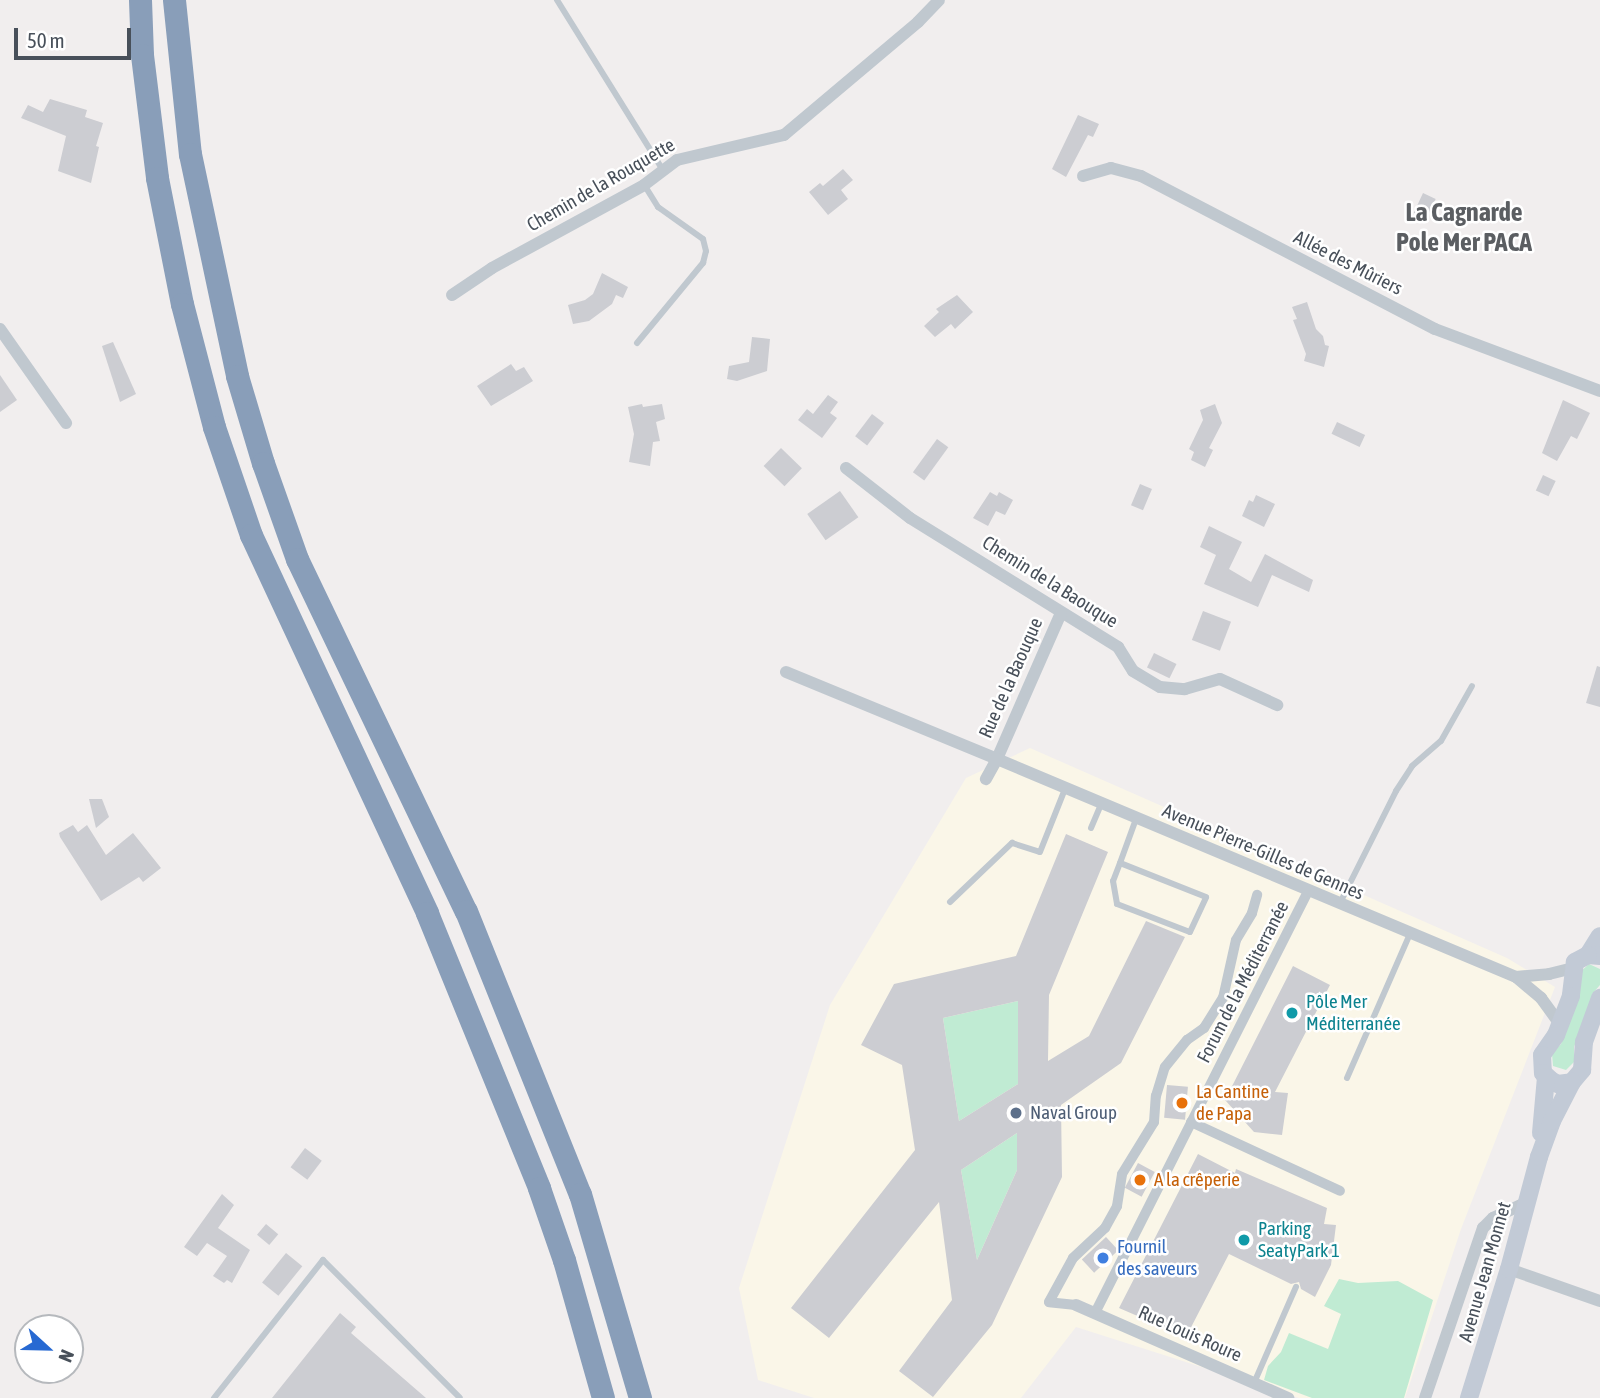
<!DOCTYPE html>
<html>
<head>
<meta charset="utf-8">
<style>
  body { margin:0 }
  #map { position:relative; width:1600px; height:1398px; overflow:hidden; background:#f1eeee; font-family:"Asap Condensed",sans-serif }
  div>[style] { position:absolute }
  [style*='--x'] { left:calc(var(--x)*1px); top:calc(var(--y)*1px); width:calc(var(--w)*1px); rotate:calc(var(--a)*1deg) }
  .commercial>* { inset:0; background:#faf6e8 }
  .green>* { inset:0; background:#c0ebd3 }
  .building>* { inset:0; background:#cccdd2; transform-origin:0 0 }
  .service>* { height:6px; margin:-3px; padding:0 3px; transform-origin:3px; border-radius:3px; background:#c0c8cf }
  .pedestrian>* { height:10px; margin:-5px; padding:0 5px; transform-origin:5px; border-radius:5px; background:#c0c8cf }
  .minor>* { height:12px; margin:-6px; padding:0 6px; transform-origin:6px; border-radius:6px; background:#c0c8cf }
  .secondary>* { height:18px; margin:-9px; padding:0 9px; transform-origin:9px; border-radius:9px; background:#c2cad6 }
  .motorway>* { height:23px; margin:-11.5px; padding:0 11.5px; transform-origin:11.5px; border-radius:11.5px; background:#899eb9 }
  .dots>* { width:19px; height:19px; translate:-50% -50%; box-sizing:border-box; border:4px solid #fff; border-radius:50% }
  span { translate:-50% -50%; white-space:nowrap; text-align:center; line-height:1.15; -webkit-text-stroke:5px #fff; paint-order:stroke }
  .street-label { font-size:19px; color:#48505a }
  .culture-label { font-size:19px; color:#0d838f }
  .left { translate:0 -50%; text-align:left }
  .food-label { font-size:19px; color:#c56008 }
  .service-label { font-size:19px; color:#4e5e75 }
  .shop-label { font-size:19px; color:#366cbe }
  .district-label { font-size:26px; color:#5b5e62; font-weight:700 }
  .north { position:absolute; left:14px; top:1314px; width:70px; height:70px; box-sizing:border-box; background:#fff; border:2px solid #b6b9bd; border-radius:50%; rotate:112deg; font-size:19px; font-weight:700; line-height:28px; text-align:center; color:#48505a }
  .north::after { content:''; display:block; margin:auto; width:24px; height:32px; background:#2769d2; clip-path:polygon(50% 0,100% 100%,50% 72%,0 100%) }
  .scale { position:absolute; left:14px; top:28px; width:117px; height:32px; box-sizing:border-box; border:4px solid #48505a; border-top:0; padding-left:9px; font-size:21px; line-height:24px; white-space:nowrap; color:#48505a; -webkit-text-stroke:5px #fff; paint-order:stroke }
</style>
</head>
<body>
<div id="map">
  <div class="commercial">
    <i style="clip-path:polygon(1030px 748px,1507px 958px,1555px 987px,1461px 1229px,1405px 1398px,1299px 1398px,1076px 1327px,1021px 1398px,814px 1398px,758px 1380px,739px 1288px,830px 1005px,966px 778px)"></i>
  </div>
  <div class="green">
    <i style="clip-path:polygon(1589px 964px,1600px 969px,1600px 985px,1593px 993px,1574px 1047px,1574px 1062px,1566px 1070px,1553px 1066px,1552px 1054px,1561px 1044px,1579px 988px,1579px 973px)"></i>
    <i style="clip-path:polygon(1018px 1001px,1018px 1084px,959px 1121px,943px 1018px)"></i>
    <i style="clip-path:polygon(1017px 1133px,1017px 1170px,977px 1260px,961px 1170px)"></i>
    <i style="clip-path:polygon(1339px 1279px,1358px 1283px,1398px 1281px,1433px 1300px,1404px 1398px,1312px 1398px,1264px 1380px,1268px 1366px,1281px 1352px,1289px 1333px,1328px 1349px,1341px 1314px,1324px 1306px)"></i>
  </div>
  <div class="building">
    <i style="clip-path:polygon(50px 99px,87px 110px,85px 117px,103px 123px,96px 146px,99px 147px,91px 183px,58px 171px,66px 136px,21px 118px,28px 105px,43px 112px)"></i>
    <i style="clip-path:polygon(1078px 115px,1099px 124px,1093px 137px,1088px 135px,1066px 177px,1052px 169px)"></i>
    <i style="clip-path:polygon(843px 169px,853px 180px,841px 190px,848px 199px,828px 215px,809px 192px,820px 183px,823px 186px)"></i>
    <i style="left:1423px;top:193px;width:14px;height:22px;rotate:25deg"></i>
    <i style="clip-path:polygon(602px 273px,628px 287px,623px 298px,616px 295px,612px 304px,589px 321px,573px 324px,568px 305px,585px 300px,593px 294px)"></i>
    <i style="clip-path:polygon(957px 295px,973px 312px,955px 329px,951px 324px,935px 337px,924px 326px,939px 312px,936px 309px)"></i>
    <i style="clip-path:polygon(1307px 302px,1316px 329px,1323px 336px,1325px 345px,1329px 346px,1324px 367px,1304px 361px,1306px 354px,1293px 320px,1297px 319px,1292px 307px)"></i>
    <i style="clip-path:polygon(752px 337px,770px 339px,767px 371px,737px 381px,727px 379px,729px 366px,749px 362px)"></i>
    <i style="clip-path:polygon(113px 342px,136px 394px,120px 402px,102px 346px)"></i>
    <i style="clip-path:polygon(511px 364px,516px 371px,524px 367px,533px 381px,491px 406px,477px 386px)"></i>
    <i style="clip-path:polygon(0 375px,17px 400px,0 412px)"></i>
    <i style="clip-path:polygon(828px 395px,838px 402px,830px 413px,837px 418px,822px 438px,798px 420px,807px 409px,813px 414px)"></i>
    <i style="clip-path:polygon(1563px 400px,1590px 413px,1577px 439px,1571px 436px,1557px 461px,1542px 453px)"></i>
    <i style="clip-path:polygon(642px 404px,643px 407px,662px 404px,665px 419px,656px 422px,660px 441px,653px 442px,650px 466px,629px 462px,634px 434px,628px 407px)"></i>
    <i style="clip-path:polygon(1215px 404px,1222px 423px,1209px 448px,1213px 450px,1205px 467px,1191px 460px,1194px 452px,1189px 449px,1203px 420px,1200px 410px)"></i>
    <i style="left:872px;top:414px;width:15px;height:28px;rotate:37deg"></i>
    <i style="left:1337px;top:422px;width:31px;height:13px;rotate:25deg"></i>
    <i style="left:937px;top:439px;width:14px;height:41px;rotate:36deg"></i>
    <i style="left:781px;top:448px;width:29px;height:25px;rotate:44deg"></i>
    <i style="left:1543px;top:475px;width:14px;height:17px;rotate:25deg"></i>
    <i style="left:1140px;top:484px;width:13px;height:23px;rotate:23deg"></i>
    <i style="left:840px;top:491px;width:32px;height:40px;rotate:55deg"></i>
    <i style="clip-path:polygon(990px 492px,997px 496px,999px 492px,1013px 500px,1005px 515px,996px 511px,988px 526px,973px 518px)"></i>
    <i style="clip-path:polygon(1256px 495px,1275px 504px,1264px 527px,1242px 516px,1249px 500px,1253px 502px)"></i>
    <i style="clip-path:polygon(1209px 526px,1242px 542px,1229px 569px,1251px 582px,1265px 554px,1313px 580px,1309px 592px,1272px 575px,1258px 607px,1204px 584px,1216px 555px,1200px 547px)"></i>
    <i style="left:1203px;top:611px;width:30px;height:31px;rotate:21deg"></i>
    <i style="left:1154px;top:653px;width:25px;height:16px;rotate:26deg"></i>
    <i style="clip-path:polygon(1597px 666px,1600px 667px,1600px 707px,1586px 703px)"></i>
    <i style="clip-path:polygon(89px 799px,102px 799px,109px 817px,96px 828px)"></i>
    <i style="clip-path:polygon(73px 825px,78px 832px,87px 825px,106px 855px,133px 833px,161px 868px,143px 882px,139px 877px,101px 901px,60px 837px,59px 833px)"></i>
    <i style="clip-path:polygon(evenodd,1066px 834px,1108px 852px,1049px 995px,1048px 1061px,1089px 1036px,1146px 921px,1185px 937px,1121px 1063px,1061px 1105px,1062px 1177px,992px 1325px,933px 1397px,899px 1371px,952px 1300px,939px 1202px,829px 1338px,791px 1308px,915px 1150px,902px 1065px,861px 1045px,894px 984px,1016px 956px,1066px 834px,1018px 1001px,1018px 1084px,959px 1121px,943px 1018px,1018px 1001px,1066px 834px,1017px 1133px,1017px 1170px,977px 1260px,961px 1170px,1017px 1133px)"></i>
    <i style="clip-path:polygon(1293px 966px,1330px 985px,1275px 1092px,1288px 1093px,1282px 1135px,1254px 1132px,1225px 1100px)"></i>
    <i style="left:1167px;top:1085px;width:21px;height:33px;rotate:5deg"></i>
    <i style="left:305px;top:1148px;width:21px;height:24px;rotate:37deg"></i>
    <i style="clip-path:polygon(1198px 1154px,1235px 1173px,1236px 1169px,1327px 1208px,1324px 1224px,1336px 1225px,1331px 1265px,1315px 1297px,1301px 1289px,1299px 1282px,1291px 1284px,1229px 1254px,1186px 1337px,1119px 1308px)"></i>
    <i style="left:1138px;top:1163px;width:19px;height:28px;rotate:28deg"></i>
    <i style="clip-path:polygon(222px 1194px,234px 1205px,218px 1228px,250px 1250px,232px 1283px,227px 1280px,224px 1283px,213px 1276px,227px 1256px,207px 1243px,197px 1256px,184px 1247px)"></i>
    <i style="left:266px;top:1224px;width:16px;height:14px;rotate:40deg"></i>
    <i style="left:1106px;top:1237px;width:18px;height:33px;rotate:47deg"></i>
    <i style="left:286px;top:1253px;width:21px;height:38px;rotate:39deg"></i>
    <i style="clip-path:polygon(340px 1313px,356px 1327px,351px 1333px,426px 1398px,272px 1398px)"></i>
  </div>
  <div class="service">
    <i style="--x:557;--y:0;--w:199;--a:58.1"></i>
    <i style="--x:637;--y:343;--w:104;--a:-50.5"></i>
    <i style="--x:703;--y:263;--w:12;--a:-76"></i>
    <i style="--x:706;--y:251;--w:12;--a:-104"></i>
    <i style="--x:703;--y:239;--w:55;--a:-144.6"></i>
    <i style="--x:658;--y:207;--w:26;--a:-122"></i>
    <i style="--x:1091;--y:828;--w:25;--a:-67"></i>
    <i style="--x:1120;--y:863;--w:19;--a:111"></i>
    <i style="--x:1113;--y:881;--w:23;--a:80"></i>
    <i style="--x:1117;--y:904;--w:78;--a:21"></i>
    <i style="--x:1190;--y:932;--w:38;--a:-65"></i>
    <i style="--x:1206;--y:897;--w:92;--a:-158.4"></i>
    <i style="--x:1120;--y:863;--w:47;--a:-70"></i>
    <i style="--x:950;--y:902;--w:86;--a:-43.6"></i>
    <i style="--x:1012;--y:843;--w:29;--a:18"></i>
    <i style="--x:1040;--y:852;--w:68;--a:-68.4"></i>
    <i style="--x:1340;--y:903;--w:125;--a:-63.4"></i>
    <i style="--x:1396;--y:791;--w:30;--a:-57"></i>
    <i style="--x:1412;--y:766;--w:38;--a:-41"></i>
    <i style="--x:1441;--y:741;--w:63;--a:-60.6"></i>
    <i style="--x:1347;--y:1078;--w:157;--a:-66.4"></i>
    <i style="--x:1254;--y:1383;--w:105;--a:-66.4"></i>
    <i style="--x:214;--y:1398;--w:176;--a:-51.7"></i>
    <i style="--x:323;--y:1260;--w:194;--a:45.2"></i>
  </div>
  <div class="pedestrian">
    <i style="--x:1191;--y:1122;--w:164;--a:24.8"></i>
    <i style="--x:1076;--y:1305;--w:27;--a:-174"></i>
    <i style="--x:1049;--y:1302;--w:50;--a:-61.4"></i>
    <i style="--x:1073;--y:1258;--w:44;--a:-43.2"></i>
    <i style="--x:1105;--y:1228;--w:25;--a:-61"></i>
    <i style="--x:1117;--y:1206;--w:32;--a:-81"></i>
    <i style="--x:1122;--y:1174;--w:61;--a:-58.4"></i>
    <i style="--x:1154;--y:1122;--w:26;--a:-86"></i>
    <i style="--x:1156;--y:1096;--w:30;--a:-73"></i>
    <i style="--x:1165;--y:1067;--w:35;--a:-51"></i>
    <i style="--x:1187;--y:1040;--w:21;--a:-35"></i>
    <i style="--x:1204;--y:1028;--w:36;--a:-58"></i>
    <i style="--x:1223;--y:998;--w:59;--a:-77.4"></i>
    <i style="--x:1236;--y:940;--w:31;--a:-59"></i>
    <i style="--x:1252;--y:913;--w:19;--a:-74"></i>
    <i style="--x:1095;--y:1313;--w:472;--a:-63.2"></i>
  </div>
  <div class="minor">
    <i style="--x:1083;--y:176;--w:29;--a:-16"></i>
    <i style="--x:1111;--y:168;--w:31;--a:15"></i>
    <i style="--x:1141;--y:176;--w:331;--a:27.5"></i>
    <i style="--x:1435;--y:329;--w:176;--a:20.6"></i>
    <i style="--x:452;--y:295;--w:48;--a:-34"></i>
    <i style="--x:492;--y:268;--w:173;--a:-28.6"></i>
    <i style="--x:644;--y:185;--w:41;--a:-37.1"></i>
    <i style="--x:677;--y:160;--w:110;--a:-13.2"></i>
    <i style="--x:784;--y:135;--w:175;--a:-40.1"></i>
    <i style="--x:918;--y:22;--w:30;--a:-46"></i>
    <i style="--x:0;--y:329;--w:115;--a:54.9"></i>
    <i style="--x:846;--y:468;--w:81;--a:38"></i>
    <i style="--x:910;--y:518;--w:245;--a:31.8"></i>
    <i style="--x:1118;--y:647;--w:28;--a:58"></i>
    <i style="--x:1133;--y:671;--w:31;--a:31"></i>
    <i style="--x:1160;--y:687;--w:25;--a:5"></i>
    <i style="--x:1185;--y:689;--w:36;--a:-16"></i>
    <i style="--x:1220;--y:679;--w:63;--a:24.5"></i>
    <i style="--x:1061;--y:613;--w:159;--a:113.7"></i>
    <i style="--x:997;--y:759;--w:563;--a:22.78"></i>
    <i style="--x:1516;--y:977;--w:33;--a:40"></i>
    <i style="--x:1541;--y:998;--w:32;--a:54"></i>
    <i style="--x:786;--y:672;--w:228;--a:22.4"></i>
    <i style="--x:997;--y:759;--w:23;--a:119"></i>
    <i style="--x:1516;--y:977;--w:33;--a:-5"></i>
    <i style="--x:1549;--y:974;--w:25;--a:-14"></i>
    <i style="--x:1509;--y:1269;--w:96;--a:19.4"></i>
    <i style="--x:1076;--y:1305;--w:232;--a:23.7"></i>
    <i style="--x:1425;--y:1398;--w:180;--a:-71.2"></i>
    <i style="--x:1483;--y:1228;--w:14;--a:-45"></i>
    <i style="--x:1493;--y:1218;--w:38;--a:-25"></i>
  </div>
  <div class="secondary">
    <i style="--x:1588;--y:955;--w:22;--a:-58"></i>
    <i style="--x:1600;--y:956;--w:12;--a:-175"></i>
    <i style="--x:1588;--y:955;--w:15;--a:152"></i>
    <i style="--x:1575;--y:962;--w:34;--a:97"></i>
    <i style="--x:1571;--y:996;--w:42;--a:111"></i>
    <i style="--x:1556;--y:1035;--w:24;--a:125"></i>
    <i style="--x:1542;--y:1055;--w:18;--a:87"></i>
    <i style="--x:1543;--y:1073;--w:12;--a:42"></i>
    <i style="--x:1552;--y:1081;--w:7;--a:27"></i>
    <i style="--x:1558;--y:1084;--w:14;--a:-8"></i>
    <i style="--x:1572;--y:1082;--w:16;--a:-50"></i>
    <i style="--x:1582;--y:1070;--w:28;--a:-86"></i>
    <i style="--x:1584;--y:1042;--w:47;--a:-70"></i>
    <i style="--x:1541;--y:1133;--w:56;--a:-84.9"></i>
    <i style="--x:1469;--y:1398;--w:135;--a:-72.8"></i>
    <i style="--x:1509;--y:1269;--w:116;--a:-75"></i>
    <i style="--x:1539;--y:1157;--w:38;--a:-70"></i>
    <i style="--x:1552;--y:1121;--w:44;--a:-62.9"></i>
  </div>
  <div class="motorway">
    <i style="--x:140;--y:0;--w:55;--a:87.9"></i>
    <i style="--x:142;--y:55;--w:124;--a:83"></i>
    <i style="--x:157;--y:178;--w:128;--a:78.8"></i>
    <i style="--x:182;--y:304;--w:127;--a:75.4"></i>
    <i style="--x:214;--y:427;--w:114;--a:71.1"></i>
    <i style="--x:251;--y:535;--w:417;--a:65"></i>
    <i style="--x:427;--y:913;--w:297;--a:67.8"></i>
    <i style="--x:539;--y:1188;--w:76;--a:70.9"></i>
    <i style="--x:564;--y:1260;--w:143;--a:74.2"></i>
    <i style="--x:174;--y:0;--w:155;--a:84.1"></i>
    <i style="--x:190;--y:154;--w:227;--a:78"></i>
    <i style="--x:237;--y:376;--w:91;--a:73.4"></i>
    <i style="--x:263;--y:463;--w:102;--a:70.5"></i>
    <i style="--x:297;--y:559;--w:390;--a:64.4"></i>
    <i style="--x:466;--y:911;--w:305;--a:68.1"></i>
    <i style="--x:580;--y:1194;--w:213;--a:73.6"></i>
  </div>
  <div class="dots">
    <i style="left:1292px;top:1013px;background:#0f9aa8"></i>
    <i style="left:1182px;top:1103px;background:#e8710a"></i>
    <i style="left:1016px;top:1113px;background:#5c6f8a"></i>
    <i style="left:1140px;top:1180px;background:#e8710a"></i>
    <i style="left:1244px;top:1240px;background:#0f9aa8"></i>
    <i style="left:1103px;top:1258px;background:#3f7fe0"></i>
  </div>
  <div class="street-label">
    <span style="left:601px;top:185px;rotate:-30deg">Chemin de la Rouquette</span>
    <span style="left:1348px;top:263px;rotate:27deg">Allée des Mûriers</span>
    <span style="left:1050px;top:582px;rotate:32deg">Chemin de la Baouque</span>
    <span style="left:1011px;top:678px;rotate:-66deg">Rue de la Baouque</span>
    <span style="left:1263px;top:852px;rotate:23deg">Avenue Pierre-Gilles de Gennes</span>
    <span style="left:1243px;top:982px;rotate:-63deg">Forum de la Méditerranée</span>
    <span style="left:1485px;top:1272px;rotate:-74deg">Avenue Jean Monnet</span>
    <span style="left:1190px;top:1334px;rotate:24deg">Rue Louis Roure</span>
  </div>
  <div class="culture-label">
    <span class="left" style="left:1306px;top:1013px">Pôle Mer<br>Méditerranée</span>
    <span class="left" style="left:1258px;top:1240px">Parking<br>SeatyPark 1</span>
  </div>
  <div class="food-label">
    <span class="left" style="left:1196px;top:1103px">La Cantine<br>de Papa</span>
    <span class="left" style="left:1154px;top:1180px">A la crêperie</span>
  </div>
  <div class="service-label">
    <span class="left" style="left:1030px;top:1113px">Naval Group</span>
  </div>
  <div class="shop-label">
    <span class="left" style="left:1117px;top:1258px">Fournil<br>des saveurs</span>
  </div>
  <div class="district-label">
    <span style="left:1464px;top:228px">La Cagnarde<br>Pole Mer PACA</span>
  </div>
  <div class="north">N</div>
  <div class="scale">50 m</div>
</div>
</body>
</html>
